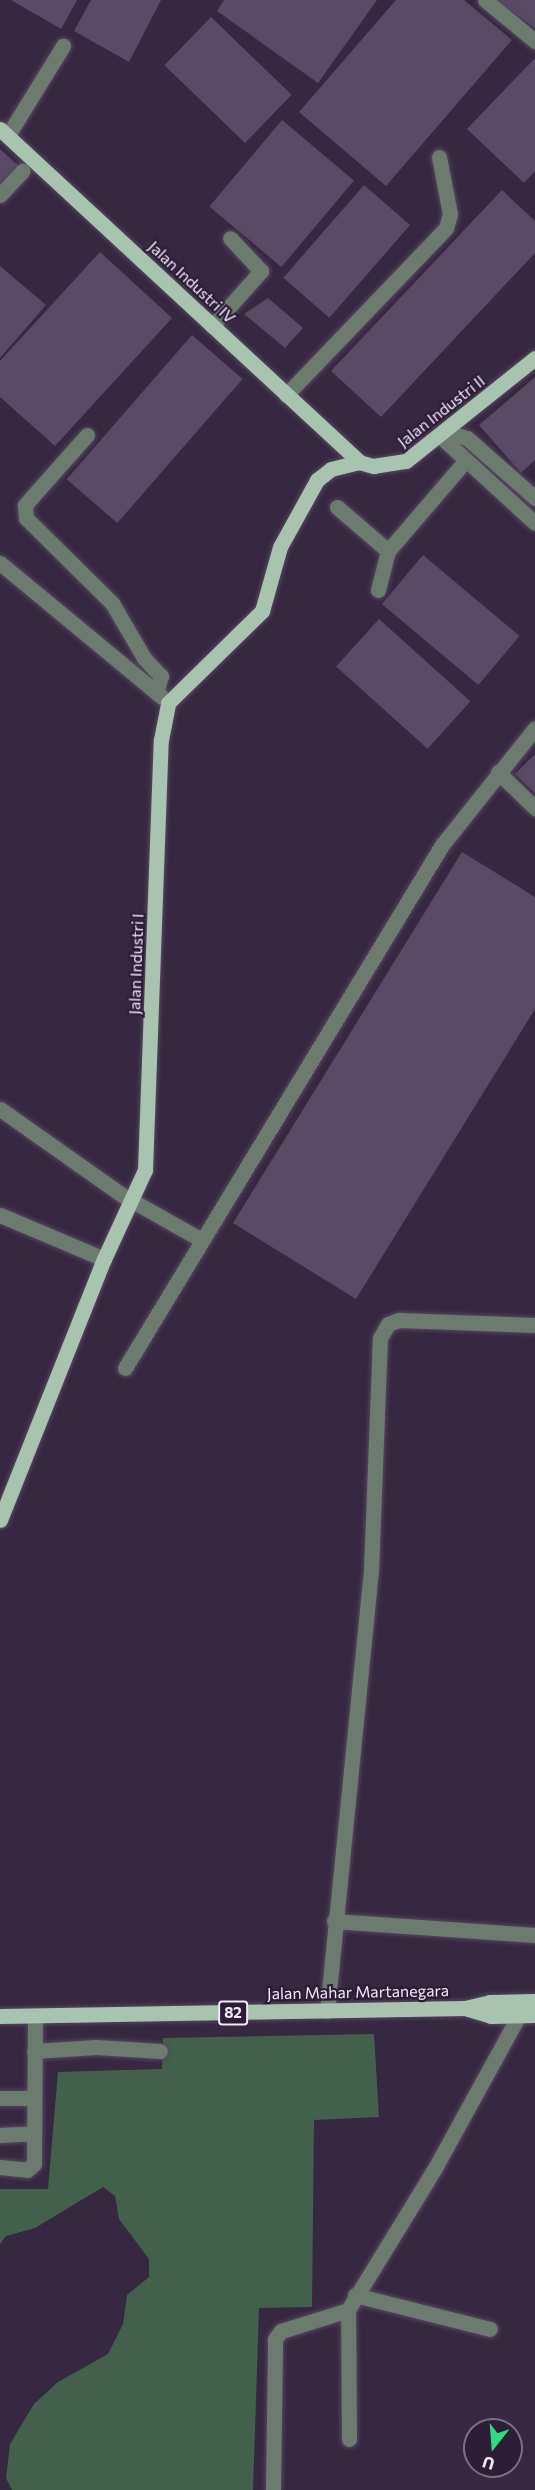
<!DOCTYPE html>
<html>
<head>
<meta charset="utf-8">
<style>
  body { margin:0 }
  #map { position:relative; width:535px; height:2490px; overflow:hidden; background:#372841; font-family:Commissioner,sans-serif }
  div>[style] { position:absolute }
  [style*='--x'] { left:calc(var(--x)*1px); top:calc(var(--y)*1px); width:calc(var(--w)*1px); rotate:calc(var(--a)*1deg) }
  .forest>* { inset:0; background:#42604c }
  .building>* { inset:0; background:#5a4a65; transform-origin:0 0 }
  .roads { filter:drop-shadow(0 0 2px #55475e) drop-shadow(0 0 2px #55475e) }
  .minor>* { height:15px; margin:-7.5px; padding:0 7.5px; transform-origin:7.5px; border-radius:7.5px; background:#6c7a70 }
  .major>* { height:15px; margin:-7.5px; padding:0 7.5px; transform-origin:7.5px; border-radius:7.5px; background:#a8c4b0 }
  span { translate:-50% -50%; white-space:nowrap; text-align:center; line-height:1.15; -webkit-text-stroke:4.5px #2d1e37; paint-order:stroke }
  .shield-label span { padding:2px 4px; background:#2d1e37; border:2px solid; border-radius:4px; -webkit-text-stroke-width:0 }
  .shield-label { font-size:15px; color:#f2e8f9; font-weight:700 }
  .street-label { font-size:16px; color:#f2e8f9 }
  .north { position:absolute; left:463px; top:2418px; width:60px; height:60px; box-sizing:border-box; background:#2d1e37; border:2px solid #7c6f85; border-radius:50%; rotate:197deg; font-size:16px; font-weight:700; line-height:24px; text-align:center; color:#f2e8f9 }
  .north::after { content:''; display:block; margin:auto; width:21px; height:27px; background:#33d881; clip-path:polygon(50% 0,100% 100%,50% 72%,0 100%) }
</style>
</head>
<body>
<div id="map">
  <div class="forest">
    <i style="clip-path:polygon(374px 2034px,379px 2117px,314px 2120px,312px 2307px,259px 2308px,253px 2490px,12px 2490px,6px 2478px,10px 2444px,34px 2404px,58px 2382px,108px 2354px,123px 2324px,127px 2295px,149px 2277px,149px 2259px,119px 2219px,115px 2196px,103px 2187px,35px 2228px,6px 2236px,0 2244px,0 2189px,48px 2189px,58px 2072px,162px 2069px,163px 2038px)"></i>
  </div>
  <div class="building">
    <i style="clip-path:polygon(11px 0,77px 0,61px 29px)"></i>
    <i style="clip-path:polygon(91px 0,161px 0,129px 62px,74px 31px)"></i>
    <i style="clip-path:polygon(224px 0,377px 0,318px 83px,217px 11px)"></i>
    <i style="clip-path:polygon(396px 0,464px 0,512px 40px,386px 186px,299px 112px)"></i>
    <i style="clip-path:polygon(495px 0,535px 0,535px 28px)"></i>
    <i style="left:211px;top:17px;width:112px;height:67px;rotate:44deg"></i>
    <i style="clip-path:polygon(535px 58px,535px 171px,524px 183px,467px 129px)"></i>
    <i style="left:282px;top:120px;width:94px;height:113px;rotate:40deg"></i>
    <i style="clip-path:polygon(0 149px,20px 167px,0 188px)"></i>
    <i style="left:364px;top:185px;width:61px;height:123px;rotate:41deg"></i>
    <i style="clip-path:polygon(502px 190px,535px 221px,535px 253px,381px 417px,331px 371px)"></i>
    <i style="clip-path:polygon(100px 252px,172px 318px,55px 446px,0 397px,0 361px)"></i>
    <i style="clip-path:polygon(0 266px,46px 305px,0 358px)"></i>
    <i style="clip-path:polygon(268px 298px,303px 328px,285px 348px,244px 314px)"></i>
    <i style="left:192px;top:335px;width:67px;height:191px;rotate:41deg"></i>
    <i style="clip-path:polygon(535px 377px,535px 460px,521px 473px,479px 425px)"></i>
    <i style="left:423px;top:555px;width:126px;height:64px;rotate:40deg"></i>
    <i style="left:379px;top:619px;width:123px;height:64px;rotate:42deg"></i>
    <i style="clip-path:polygon(535px 754px,535px 793px,515px 774px)"></i>
    <i style="clip-path:polygon(462px 852px,535px 897px,535px 1009px,356px 1299px,233px 1223px)"></i>
  </div>
  <div class="roads">
    <div class="minor">
      <i style="--x:485;--y:0;--w:65;--a:39.4"></i>
      <i style="--x:8;--y:135;--w:105;--a:-58.3"></i>
      <i style="--x:0;--y:195;--w:33;--a:-47"></i>
      <i style="--x:212;--y:326;--w:74;--a:-48.3"></i>
      <i style="--x:261;--y:271;--w:45;--a:-133.2"></i>
      <i style="--x:286;--y:395;--w:231;--a:-46.2"></i>
      <i style="--x:446;--y:228;--w:15;--a:-74"></i>
      <i style="--x:450;--y:214;--w:58;--a:-100.9"></i>
      <i style="--x:447;--y:432;--w:21;--a:17"></i>
      <i style="--x:467;--y:438;--w:91;--a:41.4"></i>
      <i style="--x:87;--y:435;--w:83;--a:131.6"></i>
      <i style="--x:32;--y:497;--w:11;--a:131"></i>
      <i style="--x:25;--y:505;--w:13;--a:86"></i>
      <i style="--x:26;--y:518;--w:121;--a:44.7"></i>
      <i style="--x:112;--y:603;--w:64;--a:59.8"></i>
      <i style="--x:144;--y:658;--w:25;--a:47"></i>
      <i style="--x:161;--y:676;--w:17;--a:107"></i>
      <i style="--x:441;--y:437;--w:127;--a:42.5"></i>
      <i style="--x:337;--y:507;--w:67;--a:40.8"></i>
      <i style="--x:0;--y:563;--w:210;--a:39.6"></i>
      <i style="--x:378;--y:590;--w:40;--a:-75.6"></i>
      <i style="--x:388;--y:551;--w:120;--a:-49.4"></i>
      <i style="--x:498;--y:772;--w:52;--a:44.2"></i>
      <i style="--x:0;--y:1109;--w:149;--a:35.2"></i>
      <i style="--x:122;--y:1195;--w:90;--a:29.4"></i>
      <i style="--x:0;--y:1215;--w:113;--a:22.9"></i>
      <i style="--x:125;--y:1368;--w:612;--a:-58.78"></i>
      <i style="--x:442;--y:845;--w:149;--a:-51.5"></i>
      <i style="--x:334;--y:1921;--w:201;--a:4"></i>
      <i style="--x:327;--y:2011;--w:442;--a:-84.3"></i>
      <i style="--x:371;--y:1571;--w:233;--a:-87.8"></i>
      <i style="--x:380;--y:1338;--w:16;--a:-60"></i>
      <i style="--x:388;--y:1324;--w:12;--a:-20"></i>
      <i style="--x:399;--y:1320;--w:136;--a:2.1"></i>
      <i style="--x:34;--y:2051;--w:62;--a:-3.7"></i>
      <i style="--x:96;--y:2047;--w:64;--a:3.6"></i>
      <i style="--x:0;--y:2098;--w:34;--a:0"></i>
      <i style="--x:0;--y:2135;--w:34;--a:-3"></i>
      <i style="--x:0;--y:2167;--w:27;--a:6"></i>
      <i style="--x:27;--y:2170;--w:9;--a:-41"></i>
      <i style="--x:34;--y:2164;--w:148;--a:-89.6"></i>
      <i style="--x:355;--y:2295;--w:139;--a:14.1"></i>
      <i style="--x:349;--y:2439;--w:129;--a:-90.4"></i>
      <i style="--x:348;--y:2310;--w:167;--a:-58.5"></i>
      <i style="--x:435;--y:2168;--w:175;--a:-61.2"></i>
      <i style="--x:273;--y:2490;--w:151;--a:-89.2"></i>
      <i style="--x:275;--y:2339;--w:10;--a:-53"></i>
      <i style="--x:281;--y:2331;--w:70;--a:-17.4"></i>
    </div>
    <div class="major">
      <i style="--x:0;--y:129;--w:490;--a:42.8"></i>
      <i style="--x:0;--y:1520;--w:281;--a:-68.3"></i>
      <i style="--x:104;--y:1259;--w:98;--a:-65.3"></i>
      <i style="--x:145;--y:1170;--w:430;--a:-87.9"></i>
      <i style="--x:161;--y:740;--w:38;--a:-79"></i>
      <i style="--x:168;--y:703;--w:132;--a:-44.4"></i>
      <i style="--x:262;--y:611;--w:66;--a:-74.3"></i>
      <i style="--x:280;--y:547;--w:77;--a:-61.1"></i>
      <i style="--x:317;--y:480;--w:18;--a:-38"></i>
      <i style="--x:331;--y:469;--w:29;--a:-14"></i>
      <i style="--x:359;--y:462;--w:15;--a:16"></i>
      <i style="--x:373;--y:466;--w:33;--a:-9"></i>
      <i style="--x:406;--y:461;--w:165;--a:-38.6"></i>
      <i style="--x:465;--y:2008;--w:27;--a:17"></i>
      <i style="--x:491;--y:2016;--w:44;--a:-1.3"></i>
      <i style="--x:0;--y:2016;--w:465;--a:-1"></i>
      <i style="--x:465;--y:2008;--w:26;--a:-13"></i>
      <i style="--x:490;--y:2002;--w:45;--a:-1.3"></i>
    </div>
  </div>
  <div class="shield-label">
    <span style="left:233px;top:2013px">82</span>
  </div>
  <div class="street-label">
    <span style="left:192px;top:282px;rotate:43deg">Jalan Industri IV</span>
    <span style="left:441px;top:411px;rotate:-38deg">Jalan Industri II</span>
    <span style="left:136px;top:964px;rotate:-88deg">Jalan Industri I</span>
    <span style="left:358px;top:1992px;rotate:-1deg">Jalan Mahar Martanegara</span>
  </div>
  <div class="north">U</div>
</div>
</body>
</html>
